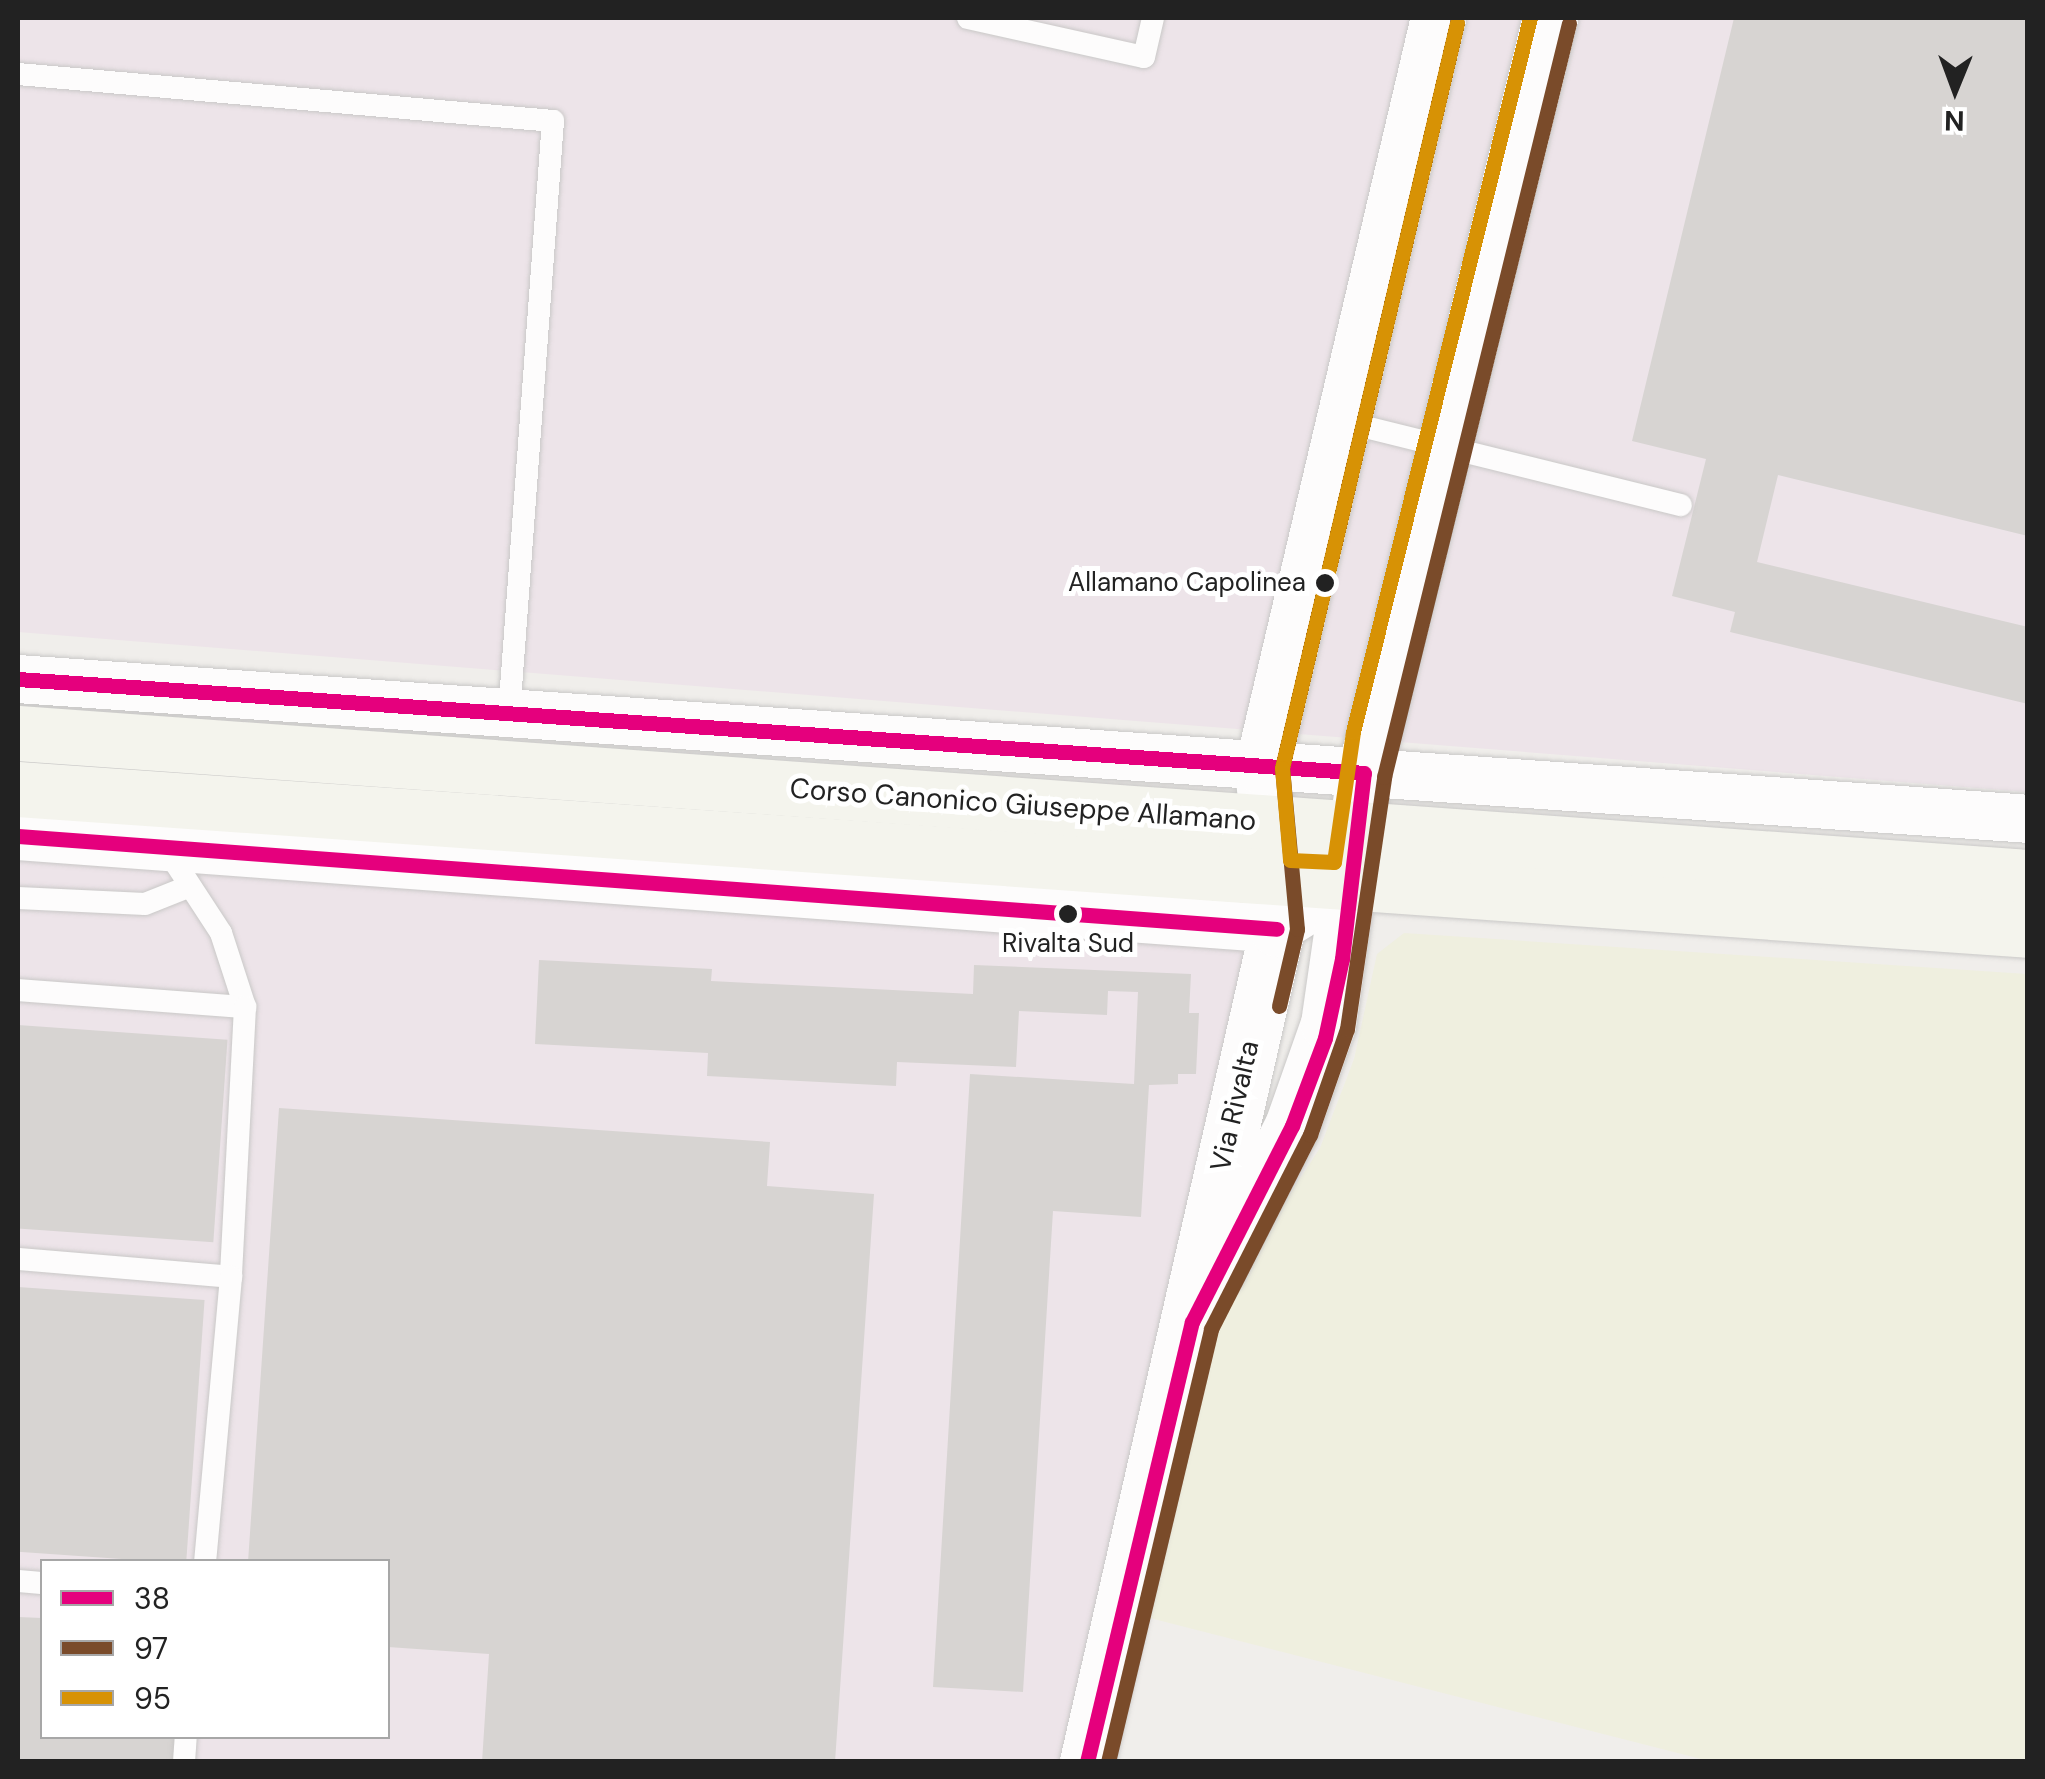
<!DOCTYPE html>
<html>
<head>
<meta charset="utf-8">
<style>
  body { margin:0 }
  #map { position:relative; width:2045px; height:1779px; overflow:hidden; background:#f0eeeb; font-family:"DM Sans",sans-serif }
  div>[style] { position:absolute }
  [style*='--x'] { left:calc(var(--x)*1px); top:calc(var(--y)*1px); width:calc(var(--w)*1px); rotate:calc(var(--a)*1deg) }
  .industrial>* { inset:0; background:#ede4e9 }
  .farmland>* { inset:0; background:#efefdf }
  .building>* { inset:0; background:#d7d4d2; transform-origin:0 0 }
  .roads { filter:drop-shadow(0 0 2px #c9c8c7) drop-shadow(0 0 2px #c9c8c7) }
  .service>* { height:22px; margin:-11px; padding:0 11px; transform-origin:11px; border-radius:11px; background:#fdfcfc }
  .minor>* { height:48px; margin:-24px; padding:0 24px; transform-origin:24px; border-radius:24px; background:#fdfcfc }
  .tertiary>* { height:55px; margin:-27.5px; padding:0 27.5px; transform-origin:27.5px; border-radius:27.5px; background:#fdfcfc }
  .secondary>* { height:55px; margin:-27.5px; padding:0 27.5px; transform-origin:27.5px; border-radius:27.5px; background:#f4f4ed }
  .bus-1>* { height:15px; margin:-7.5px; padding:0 7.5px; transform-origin:7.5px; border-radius:7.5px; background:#e5007d }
  .bus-2>* { height:15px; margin:-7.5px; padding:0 7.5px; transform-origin:7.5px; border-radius:7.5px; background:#7a4b2a }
  .bus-3>* { height:15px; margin:-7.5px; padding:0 7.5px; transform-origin:7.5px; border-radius:7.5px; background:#d79205 }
  .dots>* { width:28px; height:28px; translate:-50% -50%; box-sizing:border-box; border:5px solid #fff; border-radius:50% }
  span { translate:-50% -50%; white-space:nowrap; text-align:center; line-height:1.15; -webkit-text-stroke:10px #fff; paint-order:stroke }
  .bus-label { font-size:26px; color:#222 }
  .right { translate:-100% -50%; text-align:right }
  .street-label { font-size:28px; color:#222 }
  .frame { position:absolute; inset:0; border:20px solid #222; pointer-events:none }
  .legend { position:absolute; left:40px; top:1559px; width:350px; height:180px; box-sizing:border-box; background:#fff; border:2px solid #a7a7a7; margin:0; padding:12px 18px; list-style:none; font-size:30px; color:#222 }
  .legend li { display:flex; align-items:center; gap:20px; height:50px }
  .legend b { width:50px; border:2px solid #a7a7a7 }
  .north { position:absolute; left:1905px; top:40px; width:100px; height:100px; -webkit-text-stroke:8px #fff; paint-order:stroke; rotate:181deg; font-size:28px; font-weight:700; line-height:40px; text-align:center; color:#222 }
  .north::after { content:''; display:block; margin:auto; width:35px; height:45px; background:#222; clip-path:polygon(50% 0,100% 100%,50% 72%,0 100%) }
</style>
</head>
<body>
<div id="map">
  <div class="industrial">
    <i style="clip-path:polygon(18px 18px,2027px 18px,2027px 792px,18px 632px)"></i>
    <i style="clip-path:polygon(evenodd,18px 836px,1277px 929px,1087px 1761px,18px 1761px,18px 836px,42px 1562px,388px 1562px,388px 1736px,42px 1736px,42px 1562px)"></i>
  </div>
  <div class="farmland">
    <i style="clip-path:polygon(1404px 933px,2027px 974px,2027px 1761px,1709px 1761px,1146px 1617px,1229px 1286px,1320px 1148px,1354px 1059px,1377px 954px)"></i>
  </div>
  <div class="building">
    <i style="clip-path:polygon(1734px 18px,2028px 18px,2028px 536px,1778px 475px,1757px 562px,2028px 627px,2028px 704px,1730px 632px,1735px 612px,1672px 596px,1706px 459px,1632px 441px)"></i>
    <i style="clip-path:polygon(539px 960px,712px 969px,711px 981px,973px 994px,974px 965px,1191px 974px,1189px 1013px,1199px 1013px,1196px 1074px,1178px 1074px,1178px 1084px,1149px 1085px,1141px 1217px,1053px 1211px,1023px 1692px,933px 1687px,970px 1074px,1134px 1084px,1138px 992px,1108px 991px,1107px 1015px,1019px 1011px,1016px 1067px,897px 1062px,896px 1086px,707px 1076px,708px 1053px,535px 1044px)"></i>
    <i style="left:18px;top:1025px;width:210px;height:203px;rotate:4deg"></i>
    <i style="clip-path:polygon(279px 1108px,770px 1142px,767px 1186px,874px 1194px,835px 1762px,482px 1762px,489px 1654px,388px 1647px,388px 1562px,248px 1562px)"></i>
    <i style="left:18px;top:1287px;width:187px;height:264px;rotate:4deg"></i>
    <i style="clip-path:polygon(18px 1617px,42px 1618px,42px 1736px,176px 1736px,175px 1762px,18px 1762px)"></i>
  </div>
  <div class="roads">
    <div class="service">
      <i style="--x:968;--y:18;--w:180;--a:12.5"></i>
      <i style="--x:1144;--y:57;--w:40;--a:-77"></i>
      <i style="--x:18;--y:74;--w:537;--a:5.02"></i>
      <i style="--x:553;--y:121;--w:595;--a:94.24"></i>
      <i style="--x:1341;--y:421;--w:350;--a:13.9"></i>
      <i style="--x:165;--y:847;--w:103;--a:56.9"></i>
      <i style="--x:221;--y:933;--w:78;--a:72"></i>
      <i style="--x:18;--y:898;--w:127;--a:2.7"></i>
      <i style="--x:145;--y:904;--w:48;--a:-21.8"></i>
      <i style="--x:18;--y:990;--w:228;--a:4.3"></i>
      <i style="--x:245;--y:1007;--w:270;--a:93"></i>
      <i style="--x:18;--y:1259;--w:214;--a:4.8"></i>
      <i style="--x:231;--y:1277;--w:286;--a:95.2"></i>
      <i style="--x:18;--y:1581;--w:24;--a:5"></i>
      <i style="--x:184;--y:1762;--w:26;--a:-86"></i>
    </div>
    <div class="minor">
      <i style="--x:18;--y:679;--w:2015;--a:3.98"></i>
      <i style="--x:18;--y:836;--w:1262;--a:4.22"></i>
      <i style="--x:1277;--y:929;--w:87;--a:-31.9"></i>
    </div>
    <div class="tertiary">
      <i style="--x:1218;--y:1270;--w:162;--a:-62.8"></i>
      <i style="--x:1292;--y:1126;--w:108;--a:-70.6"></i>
      <i style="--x:1328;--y:1024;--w:254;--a:-81.8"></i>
      <i style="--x:1364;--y:773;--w:778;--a:-76.16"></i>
      <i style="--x:1087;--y:1762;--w:854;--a:-77.15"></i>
      <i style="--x:1277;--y:929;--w:163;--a:-95.3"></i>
      <i style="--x:1262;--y:767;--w:769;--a:-76.78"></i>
    </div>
    <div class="secondary">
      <i style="--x:18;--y:733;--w:2015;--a:4.1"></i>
      <i style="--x:18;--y:789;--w:2015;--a:4.01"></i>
    </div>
  </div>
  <div class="bus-1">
    <i style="--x:18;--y:679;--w:1349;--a:3.99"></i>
    <i style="--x:18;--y:836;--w:1262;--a:4.22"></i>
    <i style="--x:1087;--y:1762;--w:452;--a:-76.6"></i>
    <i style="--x:1192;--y:1322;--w:220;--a:-63"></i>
    <i style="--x:1292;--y:1126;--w:94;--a:-69.4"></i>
    <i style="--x:1325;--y:1038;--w:81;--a:-77.9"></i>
    <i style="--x:1342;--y:959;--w:187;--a:-83.3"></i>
  </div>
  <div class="bus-2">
    <i style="--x:1279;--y:1006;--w:79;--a:-76.8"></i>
    <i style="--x:1297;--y:929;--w:162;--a:-95.3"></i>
    <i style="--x:1282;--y:768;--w:765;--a:-76.78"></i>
    <i style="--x:1108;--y:1762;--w:445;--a:-76.6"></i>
    <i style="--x:1211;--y:1329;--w:218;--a:-63"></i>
    <i style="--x:1310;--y:1135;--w:112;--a:-70.8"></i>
    <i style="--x:1347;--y:1029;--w:255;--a:-81.6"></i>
    <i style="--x:1384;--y:777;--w:776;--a:-76.21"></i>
  </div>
  <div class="bus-3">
    <i style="--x:1457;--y:23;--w:765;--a:103.22"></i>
    <i style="--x:1282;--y:768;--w:92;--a:85"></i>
    <i style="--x:1290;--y:860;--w:44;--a:2.6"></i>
    <i style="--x:1334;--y:862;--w:131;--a:-81.7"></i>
    <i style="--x:1353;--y:732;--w:736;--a:-76.08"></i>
  </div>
  <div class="dots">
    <i style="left:1325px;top:583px;background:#222"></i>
    <i style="left:1068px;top:914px;background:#222"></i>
  </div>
  <div class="bus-label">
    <span class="right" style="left:1306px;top:583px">Allamano Capolinea</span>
    <span style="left:1068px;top:944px">Rivalta Sud</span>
  </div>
  <div class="street-label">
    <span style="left:1023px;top:805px;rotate:4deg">Corso Canonico Giuseppe Allamano</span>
    <span style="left:1235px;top:1106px;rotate:-77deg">Via Rivalta</span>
  </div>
  <div class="frame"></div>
  <ul class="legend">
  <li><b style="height:12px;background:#e5007d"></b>38</li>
  <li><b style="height:12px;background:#7a4b2a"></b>97</li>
  <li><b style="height:12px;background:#d79205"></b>95</li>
  </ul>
  <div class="north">N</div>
</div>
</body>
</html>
